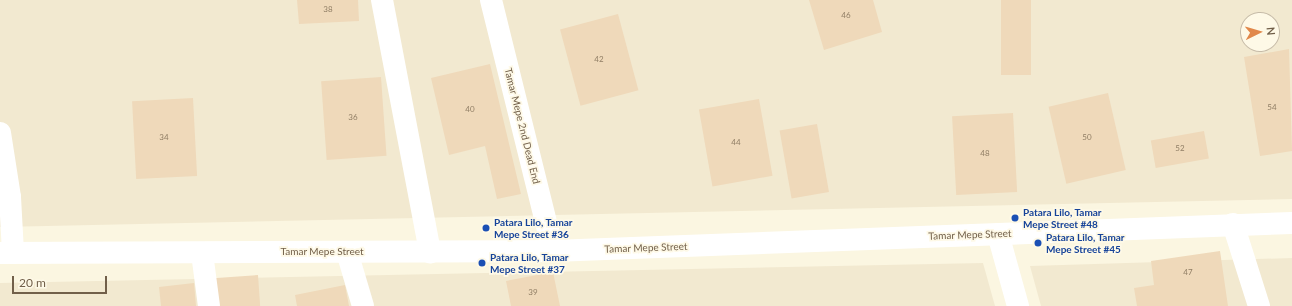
<!DOCTYPE html>
<html>
<head>
<meta charset="utf-8">
<style>
  body { margin:0 }
  #map { position:relative; width:1292px; height:306px; overflow:hidden; background:#fbf6e1; font-family:Lato,sans-serif }
  div>[style] { position:absolute }
  [style*='--x'] { left:calc(var(--x)*1px); top:calc(var(--y)*1px); width:calc(var(--w)*1px); rotate:calc(var(--a)*1deg) }
  .residential>* { inset:0; background:#f2e9d0 }
  .building>* { inset:0; background:#efd9ba; transform-origin:0 0 }
  .minor>* { height:22px; margin:-11px; padding:0 11px; transform-origin:11px; border-radius:11px; background:#fff }
  .dots>* { width:11px; height:11px; translate:-50% -50%; box-sizing:border-box; border:2px solid #fef9e7; border-radius:50% }
  span { translate:-50% -50%; white-space:nowrap; text-align:center; line-height:1.15; -webkit-text-stroke:3.5px #fef9e7; paint-order:stroke }
  .number-label { font-size:8px; color:#907e65 }
  .number-label span { -webkit-text-stroke-width:0 }
  .street-label { font-size:10px; color:#715f49 }
  .transit-label { font-size:10px; color:#164399; font-weight:700 }
  .left { translate:0 -50%; text-align:left }
  .north { position:absolute; left:1240px; top:12px; width:40px; height:40px; box-sizing:border-box; background:#fef9e7; border:1px solid #c6bba8; border-radius:50%; rotate:85deg; font-size:11px; font-weight:700; line-height:16px; text-align:center; color:#715f49 }
  .north::after { content:''; display:block; margin:auto; width:14px; height:18px; background:#e1884a; clip-path:polygon(50% 0,100% 100%,50% 72%,0 100%) }
  .scale { position:absolute; left:12px; top:276px; width:95px; height:18px; box-sizing:border-box; border:2px solid #715f49; border-top:0; padding-left:5px; font-size:12px; line-height:14px; white-space:nowrap; color:#715f49; -webkit-text-stroke:3px #fef9e7; paint-order:stroke }
</style>
</head>
<body>
<div id="map">
  <div class="residential">
    <i style="clip-path:polygon(evenodd,0 0,1292px 0,1292px 199px,0 227px,0 0,1248px 20px,1272px 20px,1272px 44px,1248px 44px,1248px 20px)"></i>
    <i style="clip-path:polygon(1292px 258px,1292px 306px,1041px 306px,1030px 266px)"></i>
    <i style="clip-path:polygon(983px 263px,995px 306px,0 306px,0 283px)"></i>
  </div>
  <div class="building">
    <i style="clip-path:polygon(297px 0,358px 0,359px 21px,299px 24px)"></i>
    <i style="clip-path:polygon(809px 0,873px 0,882px 32px,824px 50px)"></i>
    <i style="left:1001px;top:0;width:30px;height:75px"></i>
    <i style="left:618px;top:14px;width:79px;height:60px;rotate:75deg"></i>
    <i style="clip-path:polygon(1289px 49px,1292px 151px,1260px 156px,1244px 57px)"></i>
    <i style="clip-path:polygon(490px 64px,521px 194px,497px 199px,485px 146px,449px 155px,431px 78px)"></i>
    <i style="left:381px;top:77px;width:79px;height:60px;rotate:86deg"></i>
    <i style="left:1108px;top:93px;width:79px;height:61px;rotate:77deg"></i>
    <i style="left:193px;top:98px;width:78px;height:61px;rotate:87deg"></i>
    <i style="left:759px;top:99px;width:78px;height:61px;rotate:80deg"></i>
    <i style="left:1013px;top:113px;width:79px;height:61px;rotate:87deg"></i>
    <i style="left:817px;top:124px;width:69px;height:38px;rotate:80deg"></i>
    <i style="left:1204px;top:131px;width:28px;height:54px;rotate:80deg"></i>
    <i style="clip-path:polygon(1220px 251px,1228px 306px,1137px 306px,1134px 288px,1154px 285px,1151px 261px)"></i>
    <i style="clip-path:polygon(553px 272px,560px 306px,511px 306px,506px 281px)"></i>
    <i style="left:258px;top:275px;width:31px;height:45px;rotate:86deg"></i>
    <i style="clip-path:polygon(194px 283px,196px 306px,161px 306px,159px 287px)"></i>
    <i style="clip-path:polygon(345px 285px,349px 306px,297px 306px,295px 295px)"></i>
  </div>
  <div class="minor">
    <i style="--x:382;--y:0;--w:257;--a:79.2"></i>
    <i style="--x:491;--y:0;--w:259;--a:76.1"></i>
    <i style="--x:0;--y:133;--w:65;--a:81.1"></i>
    <i style="--x:10;--y:197;--w:56;--a:86.9"></i>
    <i style="--x:1233;--y:224;--w:86;--a:72.4"></i>
    <i style="--x:998;--y:234;--w:75;--a:74.5"></i>
    <i style="--x:347;--y:252;--w:56;--a:73.5"></i>
    <i style="--x:0;--y:253;--w:553;--a:-0.21"></i>
    <i style="--x:553;--y:251;--w:740;--a:-2.17"></i>
    <i style="--x:202;--y:253;--w:53;--a:82.5"></i>
  </div>
  <div class="dots">
    <i style="left:1015px;top:218px;background:#1a4fb4"></i>
    <i style="left:486px;top:228px;background:#1a4fb4"></i>
    <i style="left:1038px;top:243px;background:#1a4fb4"></i>
    <i style="left:482px;top:263px;background:#1a4fb4"></i>
  </div>
  <div class="number-label">
    <span style="left:328px;top:10px">38</span>
    <span style="left:846px;top:16px">46</span>
    <span style="left:599px;top:60px">42</span>
    <span style="left:1272px;top:108px">54</span>
    <span style="left:470px;top:110px">40</span>
    <span style="left:353px;top:118px">36</span>
    <span style="left:164px;top:138px">34</span>
    <span style="left:1087px;top:138px">50</span>
    <span style="left:736px;top:143px">44</span>
    <span style="left:1180px;top:149px">52</span>
    <span style="left:985px;top:154px">48</span>
    <span style="left:1188px;top:273px">47</span>
    <span style="left:533px;top:293px">39</span>
  </div>
  <div class="street-label">
    <span style="left:522px;top:126px;rotate:76deg">Tamar Mepe 2nd Dead End</span>
    <span style="left:970px;top:235px;rotate:-2deg">Tamar Mepe Street</span>
    <span style="left:646px;top:248px;rotate:-2deg">Tamar Mepe Street</span>
    <span style="left:322px;top:252px">Tamar Mepe Street</span>
  </div>
  <div class="transit-label">
    <span class="left" style="left:1023px;top:218px">Patara Lilo, Tamar<br>Mepe Street #48</span>
    <span class="left" style="left:494px;top:228px">Patara Lilo, Tamar<br>Mepe Street #36</span>
    <span class="left" style="left:1046px;top:243px">Patara Lilo, Tamar<br>Mepe Street #45</span>
    <span class="left" style="left:490px;top:263px">Patara Lilo, Tamar<br>Mepe Street #37</span>
  </div>
  <div class="north">N</div>
  <div class="scale">20 m</div>
</div>
</body>
</html>
